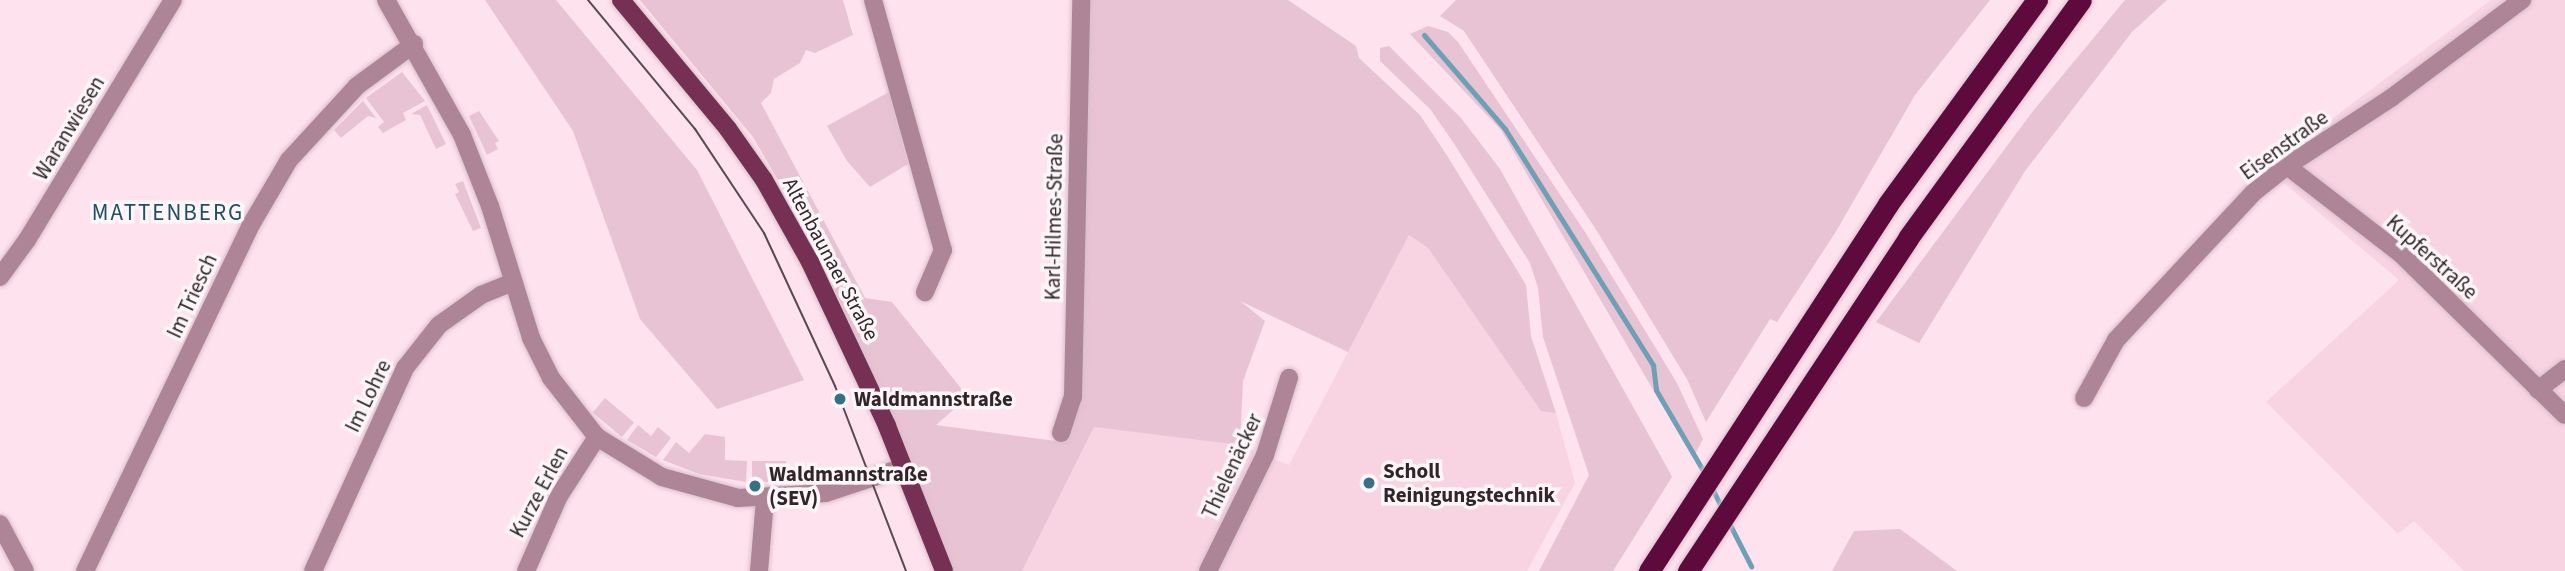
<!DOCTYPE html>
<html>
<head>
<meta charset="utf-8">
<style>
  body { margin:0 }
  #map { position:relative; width:2565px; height:571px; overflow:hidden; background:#fee2ee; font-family:"Source Sans 3",sans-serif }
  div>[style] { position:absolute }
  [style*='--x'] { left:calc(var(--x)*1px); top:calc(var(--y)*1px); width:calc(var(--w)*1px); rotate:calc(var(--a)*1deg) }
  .built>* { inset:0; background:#f8d4e3 }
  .green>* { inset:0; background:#e8c3d3; transform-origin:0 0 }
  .stream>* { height:5px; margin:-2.5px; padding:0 2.5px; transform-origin:2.5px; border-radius:2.5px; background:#6ba1b5 }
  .roads { filter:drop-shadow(0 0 2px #d9c0cb) drop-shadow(0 0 2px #d9c0cb) }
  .minor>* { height:18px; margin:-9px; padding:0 9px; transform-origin:9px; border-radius:9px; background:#ae8597 }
  .major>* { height:18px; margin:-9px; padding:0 9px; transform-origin:9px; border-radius:9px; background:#753053 }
  .highway>* { height:21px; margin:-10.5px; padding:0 10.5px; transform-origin:10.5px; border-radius:10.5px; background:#5e0a3c }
  .tram>* { height:2px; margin:-1px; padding:0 1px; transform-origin:1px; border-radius:1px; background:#584a50 }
  .dots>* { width:19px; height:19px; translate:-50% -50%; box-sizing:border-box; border:4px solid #fcf6f8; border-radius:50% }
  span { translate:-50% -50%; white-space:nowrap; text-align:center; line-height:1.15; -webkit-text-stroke:7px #fcf6f8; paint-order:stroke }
  .street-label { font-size:21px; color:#30262a }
  .poi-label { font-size:21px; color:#30262a; font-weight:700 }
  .left { translate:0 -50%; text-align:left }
  .neighbourhood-label { font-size:23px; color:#1e5061; letter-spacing:2px }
</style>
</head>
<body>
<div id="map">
  <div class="built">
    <i style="clip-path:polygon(2491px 0,2565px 0,2565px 571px,2464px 571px,2414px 521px,2398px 534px,2266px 402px,2399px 280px,2266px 168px)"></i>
    <i style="clip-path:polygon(1409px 235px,1428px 248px,1541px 410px,1556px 413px,1575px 483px,1527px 571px,1022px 571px,1094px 426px,1240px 445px,1289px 465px)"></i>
  </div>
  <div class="green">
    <i style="clip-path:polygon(485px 0,556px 0,697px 170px,804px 380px,717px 409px,640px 319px,573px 131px)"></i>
    <i style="clip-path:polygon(640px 0,843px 0,853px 35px,815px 53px,806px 50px,800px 63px,774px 79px,771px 93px,761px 103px,865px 298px,892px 302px,968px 397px,936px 425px,1064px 442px,1079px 397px,1087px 0,1288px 0,1356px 46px,1359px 58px,1420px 115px,1448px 157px,1526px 285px,1531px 336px,1556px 413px,1541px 411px,1428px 248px,1409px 235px,1348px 352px,1240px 301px,1265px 321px,1243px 381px,1240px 445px,1094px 427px,1022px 571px,953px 571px,906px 448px,808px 231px,753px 137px)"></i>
    <i style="clip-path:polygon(1456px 0,1990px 0,1915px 95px,1835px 233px,1777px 322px,1770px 319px,1706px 422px,1687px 379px,1595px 228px,1464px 31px,1440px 16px)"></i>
    <i style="clip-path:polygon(2125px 0,2167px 0,2132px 32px,2025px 171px,1919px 343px,1876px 322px,2033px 111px)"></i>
    <i style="clip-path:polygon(1428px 26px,1448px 32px,1458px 42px,1585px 232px,1677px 383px,1703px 439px,1693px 458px,1501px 130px,1410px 34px)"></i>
    <i style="clip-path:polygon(1389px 46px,1461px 118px,1500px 169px,1669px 471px,1672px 477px,1613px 571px,1539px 571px,1589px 475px,1543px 337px,1538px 288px,1530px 263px,1453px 142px,1430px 109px,1380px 61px,1380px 48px)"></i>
    <i style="clip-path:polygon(402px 72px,425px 101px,403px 113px,406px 120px,383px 133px,378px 127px,384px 122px,366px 98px)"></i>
    <i style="clip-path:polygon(889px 92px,908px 164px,870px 187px,847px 161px,827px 126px)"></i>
    <i style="clip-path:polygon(363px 101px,376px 118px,368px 116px,341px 138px,334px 130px)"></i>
    <i style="clip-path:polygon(427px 105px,446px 144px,436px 149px,420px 115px,411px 114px)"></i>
    <i style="clip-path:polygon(479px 111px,499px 141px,495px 143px,498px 149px,487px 155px,469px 116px)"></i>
    <i style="clip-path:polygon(463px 181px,481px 228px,473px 231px,455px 194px,459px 192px,455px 184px)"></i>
    <i style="left:605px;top:398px;width:38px;height:19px;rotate:40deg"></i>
    <i style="clip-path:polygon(638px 425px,651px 436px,658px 427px,671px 438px,656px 457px,627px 440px)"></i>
    <i style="clip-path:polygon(705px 434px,725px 437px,725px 460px,747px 461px,746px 482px,699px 474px,663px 460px,676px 442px,689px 453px)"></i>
    <i style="left:752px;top:461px;width:34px;height:21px"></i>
    <i style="clip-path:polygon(1900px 529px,1957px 571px,1832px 571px,1854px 531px)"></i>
  </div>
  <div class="stream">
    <i style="--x:1424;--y:35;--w:124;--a:49.2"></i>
    <i style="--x:1505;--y:129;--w:279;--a:57.9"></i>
    <i style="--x:1653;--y:365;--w:25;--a:83"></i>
    <i style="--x:1656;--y:390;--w:97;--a:59.7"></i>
    <i style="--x:1711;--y:486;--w:25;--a:64"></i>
    <i style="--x:1728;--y:521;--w:51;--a:62.9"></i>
  </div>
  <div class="roads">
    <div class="minor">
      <i style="--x:386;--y:0;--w:155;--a:60.6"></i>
      <i style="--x:462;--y:135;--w:76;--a:68.5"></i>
      <i style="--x:490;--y:206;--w:138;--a:72.7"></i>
      <i style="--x:531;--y:338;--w:45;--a:63.4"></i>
      <i style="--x:551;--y:378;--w:75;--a:52.1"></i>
      <i style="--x:597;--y:437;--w:76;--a:31.6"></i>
      <i style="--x:662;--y:477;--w:79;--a:15.4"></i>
      <i style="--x:738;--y:498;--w:88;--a:-3.3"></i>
      <i style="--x:826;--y:493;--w:82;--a:-18.4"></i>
      <i style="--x:873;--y:0;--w:260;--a:74.4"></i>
      <i style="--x:943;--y:250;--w:46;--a:113.2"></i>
      <i style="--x:2287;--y:166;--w:145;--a:37.7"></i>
      <i style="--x:2402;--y:255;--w:228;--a:44.5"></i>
      <i style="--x:0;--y:277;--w:46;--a:-53.9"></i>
      <i style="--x:27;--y:240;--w:281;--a:-58.7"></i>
      <i style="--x:2538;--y:390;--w:34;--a:-38"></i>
      <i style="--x:2084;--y:398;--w:66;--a:-61.1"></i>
      <i style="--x:2116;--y:340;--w:201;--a:-47"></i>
      <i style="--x:2253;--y:193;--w:43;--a:-38.5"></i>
      <i style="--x:2287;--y:166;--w:124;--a:-33.2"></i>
      <i style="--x:2391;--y:98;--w:164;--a:-36.8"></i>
      <i style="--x:1061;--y:433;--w:38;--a:-72"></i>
      <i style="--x:1073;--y:397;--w:397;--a:-88.8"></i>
      <i style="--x:0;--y:524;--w:53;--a:62"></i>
      <i style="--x:85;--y:571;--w:386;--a:-64.4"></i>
      <i style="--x:252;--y:223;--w:73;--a:-59.6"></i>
      <i style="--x:289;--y:160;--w:100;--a:-47.4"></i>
      <i style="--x:357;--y:86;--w:71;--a:-36.4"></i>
      <i style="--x:313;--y:571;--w:223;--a:-65.6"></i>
      <i style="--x:405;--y:368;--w:55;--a:-51.7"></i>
      <i style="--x:439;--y:325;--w:52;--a:-35.5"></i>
      <i style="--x:481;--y:295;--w:35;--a:-22"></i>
      <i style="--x:526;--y:571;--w:82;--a:-66.3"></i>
      <i style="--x:559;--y:496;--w:70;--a:-57.2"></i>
      <i style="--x:759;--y:571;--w:71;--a:-85.2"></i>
      <i style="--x:1208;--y:571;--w:129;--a:-63.8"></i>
      <i style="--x:1265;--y:455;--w:81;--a:-72.7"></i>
    </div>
    <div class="major">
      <i style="--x:621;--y:0;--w:168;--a:50.3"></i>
      <i style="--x:728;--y:129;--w:62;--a:54.8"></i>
      <i style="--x:764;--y:180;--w:94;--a:60.7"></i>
      <i style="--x:810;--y:262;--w:181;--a:64.8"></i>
      <i style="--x:887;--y:426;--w:156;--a:68.5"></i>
    </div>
    <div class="highway">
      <i style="--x:1649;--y:571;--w:438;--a:-56.9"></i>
      <i style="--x:1888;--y:204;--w:253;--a:-53.9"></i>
      <i style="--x:1688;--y:571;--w:399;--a:-56.5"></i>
      <i style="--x:1908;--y:238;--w:294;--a:-54"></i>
    </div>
  </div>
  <div class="tram">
    <i style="--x:588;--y:0;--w:168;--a:50.3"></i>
    <i style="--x:695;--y:129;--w:125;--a:56.4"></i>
    <i style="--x:764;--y:233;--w:169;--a:65.1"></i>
    <i style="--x:835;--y:386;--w:198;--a:69"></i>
  </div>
  <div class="dots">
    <i style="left:840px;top:399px;background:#337186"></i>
    <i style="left:1369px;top:483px;background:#337186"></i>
    <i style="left:755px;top:486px;background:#337186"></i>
  </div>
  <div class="street-label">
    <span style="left:69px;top:128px;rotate:-59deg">Waranwiesen</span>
    <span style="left:2284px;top:145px;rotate:-36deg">Eisenstraße</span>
    <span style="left:1054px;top:217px;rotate:-89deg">Karl-Hilmes-Straße</span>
    <span style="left:2432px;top:257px;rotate:42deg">Kupferstraße</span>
    <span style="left:831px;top:259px;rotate:62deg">Altenbaunaer Straße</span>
    <span style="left:192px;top:296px;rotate:-65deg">Im Triesch</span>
    <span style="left:368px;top:396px;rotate:-64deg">Im Lohre</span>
    <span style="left:1232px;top:466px;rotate:-65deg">Thielenäcker</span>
    <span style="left:539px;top:492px;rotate:-62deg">Kurze Erlen</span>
  </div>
  <div class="poi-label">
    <span class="left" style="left:854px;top:399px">Waldmannstraße</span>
    <span class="left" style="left:1383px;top:483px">Scholl<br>Reinigungstechnik</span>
    <span class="left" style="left:769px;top:486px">Waldmannstraße<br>(SEV)</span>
  </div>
  <div class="neighbourhood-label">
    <span style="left:168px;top:213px">MATTENBERG</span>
  </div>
</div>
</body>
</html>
